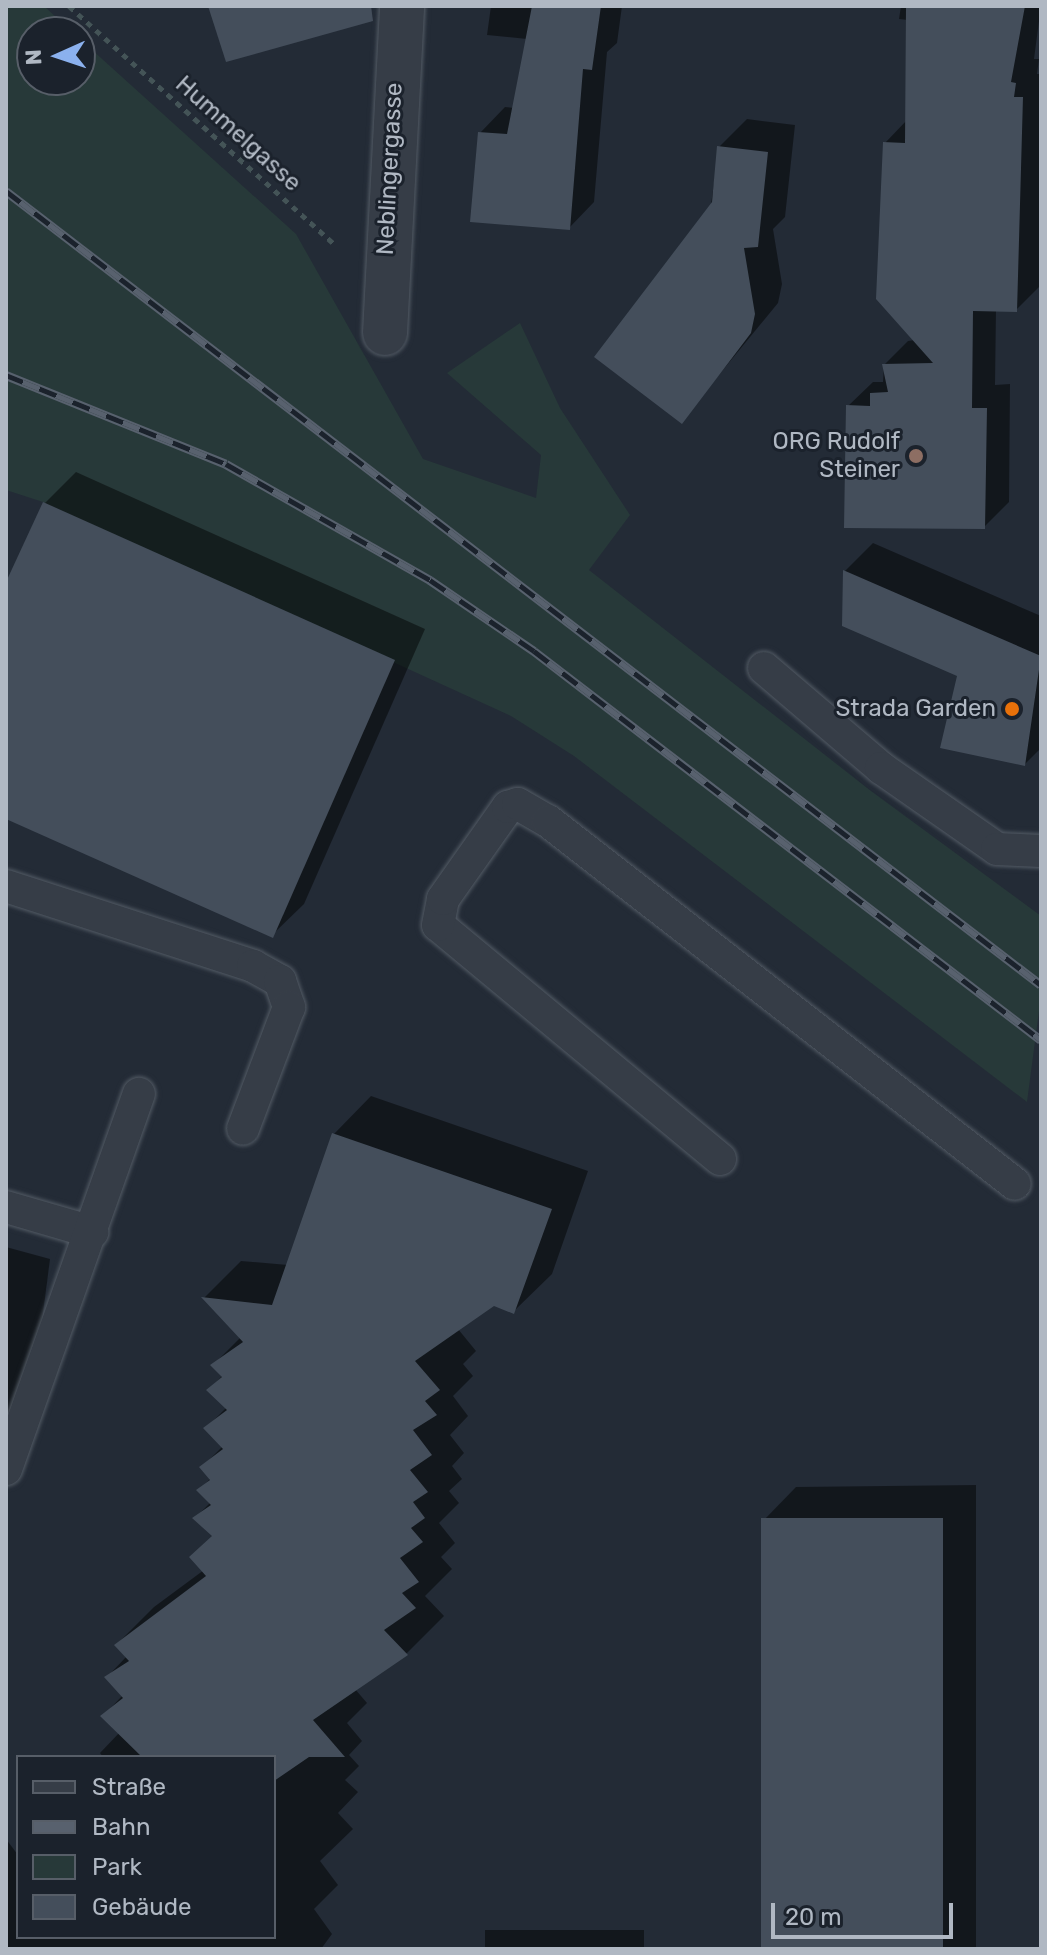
<!DOCTYPE html>
<html>
<head>
<meta charset="utf-8">
<style>
  body { margin:0 }
  #map { position:relative; width:1047px; height:1955px; overflow:hidden; background:#232b36; font-family:Rubik,sans-serif }
  div>[style] { position:absolute }
  [style*='--x'] { left:calc(var(--x)*1px); top:calc(var(--y)*1px); width:calc(var(--w)*1px); rotate:calc(var(--a)*1deg) }
  .green>* { inset:0; background:#273939 }
  .shadow>* { inset:0; background:#0007; transform-origin:0 0 }
  .building>* { inset:0; background:#444e5b; transform-origin:0 0 }
  .path>* { height:5px; margin-top:-2.5px; transform-origin:0; background:repeating-linear-gradient(90deg,#445457 0 6px,transparent 0 12px) }
  .roads { filter:drop-shadow(0 0 2px #535b65) drop-shadow(0 0 2px #535b65) }
  .lane>* { height:32px; margin:-16px; padding:0 16px; transform-origin:16px; border-radius:16px; background:#363d47 }
  .street>* { height:44px; margin:-22px; padding:0 22px; transform-origin:22px; border-radius:22px; background:#363d47 }
  .rail>* { height:9px; margin-top:-4.5px; transform-origin:0; background:repeating-linear-gradient(90deg,#1b222c 0 18px,#58616e 0 36px); box-sizing:border-box; border-block:2px solid #58616e }
  .dots>* { width:22px; height:22px; translate:-50% -50%; box-sizing:border-box; border:4px solid #1b222c; border-radius:50% }
  span { translate:-50% -50%; white-space:nowrap; text-align:center; line-height:1.15; -webkit-text-stroke:6px #1b222c; paint-order:stroke }
  .street-label { font-size:24px; color:#b0b8c3 }
  .poi-label { font-size:24px; color:#b0b8c3 }
  .right { translate:-100% -50%; text-align:right }
  .frame { position:absolute; inset:0; border:8px solid #b0b8c3; pointer-events:none }
  .legend { position:absolute; left:16px; top:1755px; width:260px; height:184px; box-sizing:border-box; background:#1b222c; border:2px solid #575e68; margin:0; padding:10px 14px; list-style:none; font-size:24px; color:#b0b8c3 }
  .legend li { display:flex; align-items:center; gap:16px; height:40px }
  .legend b { width:40px; border:2px solid #575e68 }
  .north { position:absolute; left:16px; top:16px; width:80px; height:80px; box-sizing:border-box; background:#1b222c; border:2px solid #575e68; border-radius:50%; rotate:267deg; font-size:22px; font-weight:700; line-height:32px; text-align:center; color:#b0b8c3 }
  .north::after { content:''; display:block; margin:auto; width:28px; height:36px; background:#8bb1ee; clip-path:polygon(50% 0,100% 100%,50% 72%,0 100%) }
  .scale { position:absolute; left:771px; top:1903px; width:182px; height:36px; box-sizing:border-box; border:4px solid #b0b8c3; border-top:0; padding-left:10px; font-size:24px; line-height:28px; white-space:nowrap; color:#b0b8c3; -webkit-text-stroke:6px #1b222c; paint-order:stroke }
</style>
</head>
<body>
<div id="map">
  <div class="green">
    <i style="clip-path:polygon(6px 6px,44px 6px,72px 32px,32px 32px,32px 80px,80px 80px,80px 39px,296px 234px,423px 459px,536px 498px,541px 455px,447px 373px,520px 323px,560px 408px,630px 515px,589px 570px,871px 791px,1041px 916px,1041px 996px,1027px 1102px,574px 756px,511px 716px,43px 502px,6px 490px)"></i>
  </div>
  <div class="shadow">
    <i style="clip-path:polygon(491px 6px,622px 6px,617px 43px,607px 52px,594px 202px,569px 228px,480px 133px,505px 107px,514px 108px,527px 39px,487px 35px)"></i>
    <i style="clip-path:polygon(901px 6px,1041px 6px,1034px 59px,1039px 59px,1037px 74px,1041px 74px,1040px 286px,1016px 310px,996px 310px,995px 385px,1010px 384px,1009px 502px,984px 527px,848px 406px,873px 382px,883px 382px,884px 365px,908px 341px,915px 340px,885px 143px,907px 120px,908px 20px,899px 19px)"></i>
    <i style="clip-path:polygon(747px 119px,795px 125px,785px 217px,773px 229px,782px 284px,778px 303px,681px 421px,719px 147px)"></i>
    <i style="clip-path:polygon(76px 472px,425px 629px,304px 904px,272px 935px,6px 817px,6px 587px,45px 503px)"></i>
    <i style="clip-path:polygon(873px 543px,1041px 616px,1041px 748px,1025px 764px,960px 675px,844px 625px,845px 571px)"></i>
    <i style="clip-path:polygon(371px 1096px,588px 1171px,552px 1274px,514px 1311px,494px 1304px,458px 1329px,476px 1351px,463px 1364px,473px 1376px,453px 1396px,468px 1416px,450px 1435px,464px 1453px,452px 1466px,462px 1479px,449px 1491px,459px 1503px,439px 1523px,455px 1543px,441px 1557px,452px 1569px,425px 1596px,444px 1616px,407px 1653px,355px 1689px,367px 1703px,347px 1723px,362px 1741px,349px 1755px,359px 1766px,345px 1780px,358px 1792px,338px 1813px,353px 1829px,320px 1861px,338px 1885px,314px 1909px,332px 1934px,321px 1949px,6px 1949px,6px 1839px,18px 1855px,18px 1937px,274px 1937px,274px 1757px,103px 1757px,100px 1753px,120px 1732px,103px 1716px,123px 1695px,107px 1677px,127px 1656px,116px 1645px,154px 1607px,204px 1570px,213px 1535px,195px 1518px,211px 1502px,199px 1490px,211px 1478px,202px 1467px,223px 1446px,206px 1428px,227px 1407px,209px 1390px,223px 1375px,213px 1365px,241px 1337px,204px 1298px,241px 1261px,288px 1265px,334px 1134px)"></i>
    <i style="clip-path:polygon(6px 1247px,50px 1259px,41px 1329px,6px 1429px)"></i>
    <i style="clip-path:polygon(976px 1485px,976px 1949px,763px 1949px,763px 1521px,796px 1487px)"></i>
    <i style="left:485px;top:1930px;width:159px;height:27px"></i>
  </div>
  <div class="building">
    <i style="clip-path:polygon(208px 6px,371px 6px,373px 21px,226px 62px)"></i>
    <i style="clip-path:polygon(532px 6px,601px 6px,592px 70px,583px 69px,570px 230px,470px 222px,478px 132px,507px 134px)"></i>
    <i style="clip-path:polygon(906px 6px,1025px 6px,1011px 82px,1016px 83px,1014px 97px,1023px 97px,1017px 312px,973px 311px,972px 408px,987px 408px,985px 529px,844px 528px,846px 405px,870px 406px,870px 393px,888px 392px,882px 364px,933px 363px,876px 299px,883px 142px,905px 143px)"></i>
    <i style="clip-path:polygon(717px 146px,768px 152px,758px 247px,744px 248px,755px 314px,751px 333px,682px 424px,594px 357px,712px 202px)"></i>
    <i style="clip-path:polygon(43px 502px,395px 660px,273px 938px,6px 819px,6px 582px)"></i>
    <i style="clip-path:polygon(843px 570px,1041px 656px,1025px 766px,940px 748px,957px 676px,842px 626px)"></i>
    <i style="clip-path:polygon(332px 1133px,552px 1209px,514px 1314px,494px 1306px,415px 1361px,440px 1390px,425px 1401px,437px 1415px,413px 1430px,432px 1455px,410px 1470px,428px 1492px,413px 1502px,425px 1518px,411px 1528px,423px 1542px,400px 1558px,419px 1582px,402px 1593px,416px 1608px,384px 1630px,408px 1655px,313px 1720px,345px 1757px,309px 1757px,274px 1781px,274px 1757px,142px 1757px,100px 1716px,123px 1698px,104px 1677px,129px 1661px,114px 1645px,206px 1576px,189px 1557px,212px 1536px,192px 1518px,211px 1505px,196px 1490px,210px 1480px,199px 1467px,223px 1449px,203px 1428px,227px 1410px,206px 1390px,222px 1377px,210px 1365px,243px 1342px,201px 1297px,272px 1305px)"></i>
    <i style="left:943px;top:1518px;width:431px;height:182px;rotate:90deg"></i>
  </div>
  <div class="path">
    <i style="--x:69;--y:6;--w:358;--a:41.9"></i>
  </div>
  <div class="roads">
    <div class="lane">
      <i style="--x:764;--y:668;--w:154;--a:40.5"></i>
      <i style="--x:881;--y:768;--w:141;--a:34.9"></i>
      <i style="--x:997;--y:849;--w:44;--a:2.6"></i>
      <i style="--x:6;--y:886;--w:260;--a:17.9"></i>
      <i style="--x:253;--y:966;--w:31;--a:29"></i>
      <i style="--x:280;--y:981;--w:28;--a:71"></i>
      <i style="--x:289;--y:1007;--w:130;--a:110.7"></i>
      <i style="--x:720;--y:1159;--w:366;--a:-140.3"></i>
      <i style="--x:438;--y:925;--w:26;--a:-79"></i>
      <i style="--x:443;--y:899;--w:113;--a:-54.8"></i>
      <i style="--x:508;--y:807;--w:10;--a:-17"></i>
      <i style="--x:518;--y:804;--w:34;--a:30"></i>
      <i style="--x:548;--y:821;--w:591;--a:37.86"></i>
      <i style="--x:6;--y:1207;--w:90;--a:16.2"></i>
      <i style="--x:6;--y:1469;--w:398;--a:-70.5"></i>
    </div>
    <div class="street">
      <i style="--x:385;--y:333;--w:327;--a:-87"></i>
    </div>
  </div>
  <div class="rail">
    <i style="--x:6;--y:191;--w:1304;--a:37.49"></i>
    <i style="--x:6;--y:375;--w:237;--a:22"></i>
    <i style="--x:226;--y:464;--w:235;--a:29.6"></i>
    <i style="--x:430;--y:580;--w:126;--a:34.3"></i>
    <i style="--x:534;--y:651;--w:639;--a:37.5"></i>
  </div>
  <div class="dots">
    <i style="left:916px;top:456px;background:#8d6e63"></i>
    <i style="left:1012px;top:709px;background:#e8710a"></i>
  </div>
  <div class="street-label">
    <span style="left:238px;top:134px;rotate:42deg">Hummelgasse</span>
    <span style="left:390px;top:169px;rotate:-87deg">Neblingergasse</span>
  </div>
  <div class="poi-label">
    <span class="right" style="left:900px;top:456px">ORG Rudolf<br>Steiner</span>
    <span class="right" style="left:996px;top:709px">Strada Garden</span>
  </div>
  <div class="frame"></div>
  <ul class="legend">
  <li><b style="height:10px;background:#363d47"></b>Straße</li>
  <li><b style="height:10px;background:#58616e"></b>Bahn</li>
  <li><b style="height:22px;background:#273939"></b>Park</li>
  <li><b style="height:22px;background:#444e5b"></b>Gebäude</li>
  </ul>
  <div class="north">N</div>
  <div class="scale">20 m</div>
</div>
</body>
</html>
